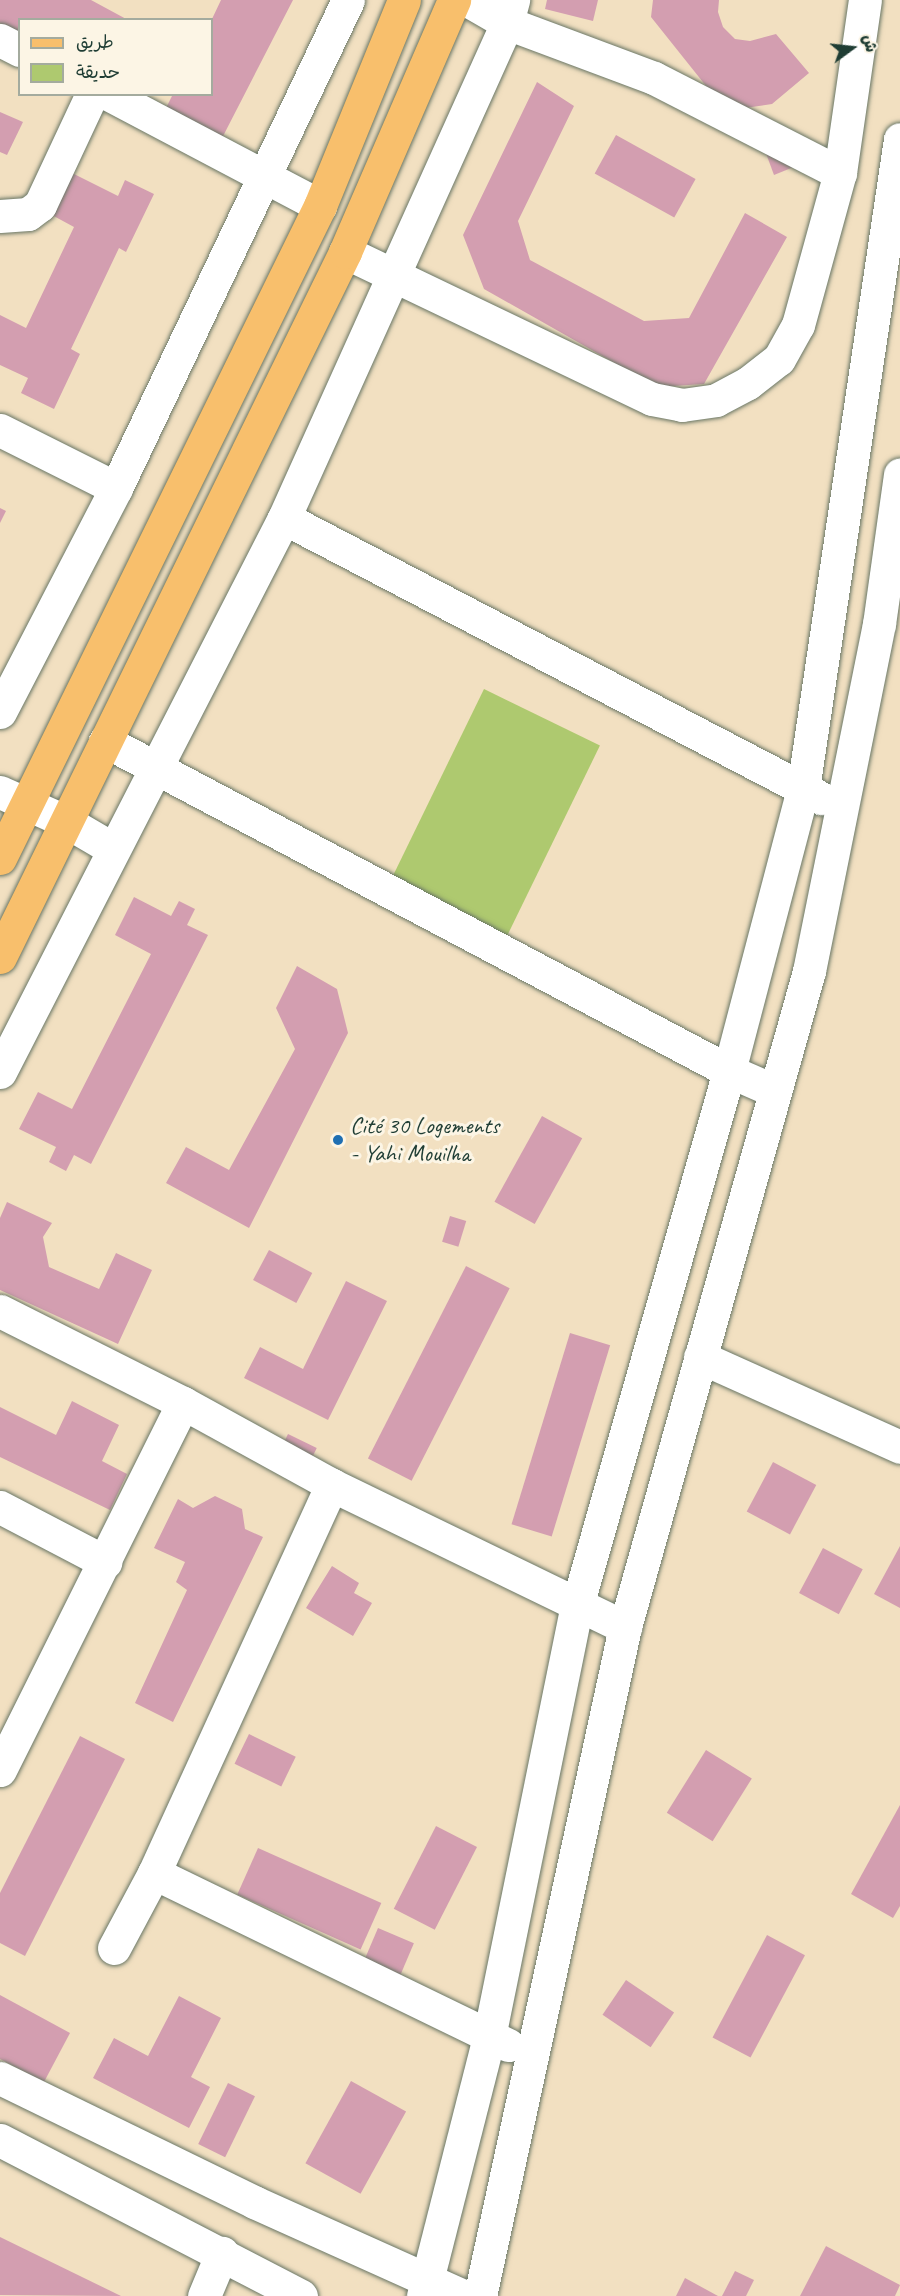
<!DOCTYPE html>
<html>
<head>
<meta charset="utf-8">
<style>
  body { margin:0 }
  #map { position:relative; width:900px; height:2296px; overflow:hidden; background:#f2e0c1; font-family:Caveat,"Playpen Sans Arabic",sans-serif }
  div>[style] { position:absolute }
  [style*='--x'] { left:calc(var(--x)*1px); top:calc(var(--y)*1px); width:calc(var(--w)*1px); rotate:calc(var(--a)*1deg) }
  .green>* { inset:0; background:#aec96f; transform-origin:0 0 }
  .building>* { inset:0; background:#d39eb0; transform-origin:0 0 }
  .roads { filter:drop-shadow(0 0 2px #697665) drop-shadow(0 0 2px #697665) }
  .street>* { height:33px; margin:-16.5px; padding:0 16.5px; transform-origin:16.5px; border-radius:16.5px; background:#fff }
  .primary>* { height:33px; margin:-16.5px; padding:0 16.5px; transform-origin:16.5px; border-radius:16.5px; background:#f8bf6c }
  .dots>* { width:16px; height:16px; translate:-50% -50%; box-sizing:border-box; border:3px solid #fcf5e5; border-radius:50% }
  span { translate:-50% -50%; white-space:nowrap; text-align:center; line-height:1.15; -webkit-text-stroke:6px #fcf5e5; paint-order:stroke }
  .poi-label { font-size:24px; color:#1f3d34 }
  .left { translate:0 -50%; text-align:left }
  .legend { position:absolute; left:18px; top:18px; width:195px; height:78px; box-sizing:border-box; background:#fcf5e5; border:2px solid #a4ab9e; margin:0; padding:8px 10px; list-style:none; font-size:18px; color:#1f3d34 }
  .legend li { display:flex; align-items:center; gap:12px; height:30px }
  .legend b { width:30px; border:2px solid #a4ab9e }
  .north { position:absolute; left:822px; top:18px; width:60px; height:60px; -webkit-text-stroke:4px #fcf5e5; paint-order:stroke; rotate:75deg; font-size:16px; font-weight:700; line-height:24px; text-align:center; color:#1f3d34 }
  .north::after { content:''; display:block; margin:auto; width:21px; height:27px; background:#1f3d34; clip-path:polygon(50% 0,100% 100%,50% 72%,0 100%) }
</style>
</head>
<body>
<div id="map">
  <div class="green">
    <i style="left:484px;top:689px;width:129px;height:223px;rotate:26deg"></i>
  </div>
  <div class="building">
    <i style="clip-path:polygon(0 0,91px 0,128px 20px,20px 20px,20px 33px,0 23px)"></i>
    <i style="clip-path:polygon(221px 0,293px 0,220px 142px,164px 112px,173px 94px,212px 94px,212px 19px)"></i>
    <i style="clip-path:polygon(547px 0,598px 0,593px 21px,545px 9px)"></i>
    <i style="clip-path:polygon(653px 0,719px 0,718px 12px,723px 27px,735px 39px,750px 41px,776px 34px,809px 73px,772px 104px,738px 109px,718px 101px,651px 17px)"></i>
    <i style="clip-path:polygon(537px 82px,574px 106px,518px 221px,530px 260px,644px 321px,689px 318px,745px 213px,787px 237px,704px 384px,657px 387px,484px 289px,463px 235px)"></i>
    <i style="clip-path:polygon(0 112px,23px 122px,7px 155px,0 152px)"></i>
    <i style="left:616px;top:135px;width:91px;height:44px;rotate:29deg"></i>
    <i style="clip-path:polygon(764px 148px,801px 164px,774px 175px)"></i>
    <i style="clip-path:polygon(70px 172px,118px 196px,125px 180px,154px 194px,126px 252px,119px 248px,71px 349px,80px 354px,54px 409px,21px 393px,28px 378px,0 365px,0 315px,26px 328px,74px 227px,50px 214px)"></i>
    <i style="clip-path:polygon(0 508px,6px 511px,0 523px)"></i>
    <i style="clip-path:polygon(134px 897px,171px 916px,179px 901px,195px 909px,187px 925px,208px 935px,91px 1164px,74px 1155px,66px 1171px,49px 1162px,56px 1147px,19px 1129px,38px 1092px,72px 1109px,151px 954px,115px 935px)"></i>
    <i style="clip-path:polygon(297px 966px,337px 989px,348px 1033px,249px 1228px,166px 1183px,186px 1147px,229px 1170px,295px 1049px,276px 1008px)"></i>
    <i style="left:542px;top:1116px;width:46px;height:98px;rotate:29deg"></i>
    <i style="clip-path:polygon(7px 1202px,52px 1223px,43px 1237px,49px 1267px,99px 1289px,116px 1253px,152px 1270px,118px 1344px,0 1290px,0 1218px)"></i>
    <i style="left:450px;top:1216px;width:17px;height:27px;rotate:17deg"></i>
    <i style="left:269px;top:1250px;width:49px;height:34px;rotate:28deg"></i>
    <i style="left:466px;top:1266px;width:49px;height:216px;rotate:27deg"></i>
    <i style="clip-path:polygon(346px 1281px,387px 1301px,328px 1420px,244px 1378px,260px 1347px,303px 1369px)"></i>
    <i style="left:570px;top:1333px;width:42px;height:200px;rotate:17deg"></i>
    <i style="clip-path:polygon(72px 1401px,119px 1425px,102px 1461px,127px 1474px,110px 1510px,0 1457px,0 1407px,56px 1435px)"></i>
    <i style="left:288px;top:1434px;width:32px;height:31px;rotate:26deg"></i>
    <i style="left:773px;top:1462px;width:49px;height:56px;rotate:28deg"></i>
    <i style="clip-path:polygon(215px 1496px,242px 1509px,245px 1529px,263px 1537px,173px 1722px,135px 1703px,187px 1590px,176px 1582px,185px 1562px,154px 1548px,178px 1499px,193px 1508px)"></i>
    <i style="clip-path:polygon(900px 1546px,900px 1608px,874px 1594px)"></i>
    <i style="left:823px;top:1548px;width:45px;height:51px;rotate:28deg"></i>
    <i style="clip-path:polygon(332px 1566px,359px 1583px,354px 1593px,372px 1603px,353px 1636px,306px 1608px)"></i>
    <i style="left:249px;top:1734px;width:52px;height:33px;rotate:26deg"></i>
    <i style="clip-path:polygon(80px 1736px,125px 1759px,25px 1956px,0 1943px,0 1893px)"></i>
    <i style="left:706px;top:1750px;width:54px;height:74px;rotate:32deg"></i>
    <i style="clip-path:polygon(900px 1805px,900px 1906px,893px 1918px,851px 1894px)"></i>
    <i style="left:436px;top:1826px;width:46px;height:93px;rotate:27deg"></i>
    <i style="left:258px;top:1848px;width:135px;height:51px;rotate:24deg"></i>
    <i style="left:378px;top:1928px;width:39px;height:37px;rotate:23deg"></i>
    <i style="left:767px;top:1935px;width:43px;height:116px;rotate:28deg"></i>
    <i style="left:626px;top:1980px;width:58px;height:42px;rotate:34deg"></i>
    <i style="clip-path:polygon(0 1995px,70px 2033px,44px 2082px,0 2059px)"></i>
    <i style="clip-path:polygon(179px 1996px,221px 2018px,191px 2077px,210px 2087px,189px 2128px,93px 2078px,114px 2038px,148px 2056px)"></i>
    <i style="left:351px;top:2081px;width:63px;height:94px;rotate:29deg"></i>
    <i style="left:228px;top:2083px;width:30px;height:68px;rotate:26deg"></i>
    <i style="clip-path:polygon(0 2237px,121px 2296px,0 2295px)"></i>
    <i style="clip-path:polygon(826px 2246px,900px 2285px,895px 2296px,800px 2296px)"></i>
    <i style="clip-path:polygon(735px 2271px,754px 2280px,746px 2296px,722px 2296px)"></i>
    <i style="clip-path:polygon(685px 2278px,718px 2296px,676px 2296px)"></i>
  </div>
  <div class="roads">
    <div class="street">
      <i style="--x:467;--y:0;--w:46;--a:29.9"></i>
      <i style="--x:507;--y:23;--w:157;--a:20.5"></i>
      <i style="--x:654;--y:78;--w:209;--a:27.1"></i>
      <i style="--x:0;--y:40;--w:22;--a:27"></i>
      <i style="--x:108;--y:94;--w:240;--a:27.8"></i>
      <i style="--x:0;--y:216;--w:28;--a:-4"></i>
      <i style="--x:28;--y:214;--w:15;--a:-37"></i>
      <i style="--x:40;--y:205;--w:123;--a:-64.9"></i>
      <i style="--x:345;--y:252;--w:340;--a:25.6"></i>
      <i style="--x:652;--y:399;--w:31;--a:11"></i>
      <i style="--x:682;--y:405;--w:34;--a:-8"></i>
      <i style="--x:716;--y:400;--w:36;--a:-28"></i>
      <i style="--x:748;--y:383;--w:39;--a:-38"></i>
      <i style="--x:779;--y:359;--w:39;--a:-61"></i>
      <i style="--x:798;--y:325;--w:158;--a:-74.6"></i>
      <i style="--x:840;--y:173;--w:175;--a:-81.8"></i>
      <i style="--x:0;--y:430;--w:130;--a:26.6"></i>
      <i style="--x:284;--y:518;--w:606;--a:27.54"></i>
      <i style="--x:0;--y:712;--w:252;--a:-62.6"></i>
      <i style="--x:116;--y:488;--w:540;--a:-64.57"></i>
      <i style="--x:105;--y:741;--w:706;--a:27.87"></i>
      <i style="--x:729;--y:1071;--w:50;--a:23.5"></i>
      <i style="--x:0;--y:792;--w:73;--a:24.1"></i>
      <i style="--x:67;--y:822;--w:53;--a:30.4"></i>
      <i style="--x:0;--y:1072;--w:623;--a:-62.86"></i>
      <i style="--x:284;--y:518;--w:543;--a:-65.75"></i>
      <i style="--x:507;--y:23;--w:24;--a:-75"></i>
      <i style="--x:0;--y:1311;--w:205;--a:26.7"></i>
      <i style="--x:183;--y:1403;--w:170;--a:28.8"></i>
      <i style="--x:332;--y:1485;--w:326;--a:25.9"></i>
      <i style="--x:700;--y:1357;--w:219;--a:24.2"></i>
      <i style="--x:0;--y:1507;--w:119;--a:27.6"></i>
      <i style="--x:0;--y:1770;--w:410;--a:-63.5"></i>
      <i style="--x:154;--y:1873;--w:394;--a:25.9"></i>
      <i style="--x:114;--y:1948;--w:85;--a:-61.9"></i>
      <i style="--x:154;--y:1873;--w:427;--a:-65.4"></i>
      <i style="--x:0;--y:2078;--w:283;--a:26"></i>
      <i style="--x:254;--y:2202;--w:229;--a:24.2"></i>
      <i style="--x:0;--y:2140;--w:339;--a:27.4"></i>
      <i style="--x:204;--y:2296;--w:47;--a:-67.3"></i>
      <i style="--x:423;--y:2296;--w:267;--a:-75.7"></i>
      <i style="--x:489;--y:2037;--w:440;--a:-78.5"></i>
      <i style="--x:577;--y:1606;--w:556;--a:-74.14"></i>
      <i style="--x:729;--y:1071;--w:292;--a:-75.3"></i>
      <i style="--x:803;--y:789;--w:657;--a:-81.51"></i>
      <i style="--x:480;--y:2296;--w:685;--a:-77.77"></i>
      <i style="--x:625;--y:1627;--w:681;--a:-74.33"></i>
      <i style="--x:809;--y:971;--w:354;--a:-78.6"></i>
      <i style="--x:879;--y:624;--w:151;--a:-82"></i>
    </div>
    <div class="primary">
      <i style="--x:0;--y:858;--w:726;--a:-63.86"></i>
      <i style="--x:320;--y:206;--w:222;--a:-67.8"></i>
      <i style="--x:0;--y:957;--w:785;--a:-63.92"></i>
      <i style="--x:345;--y:252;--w:275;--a:-66.6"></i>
    </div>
  </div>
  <div class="dots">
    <i style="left:338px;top:1140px;background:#1f6fb2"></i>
  </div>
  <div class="poi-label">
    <span class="left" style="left:350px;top:1140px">Cité 30 Logements<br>- Yahi Mouilha</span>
  </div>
  <ul class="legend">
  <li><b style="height:8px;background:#f8bf6c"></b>طريق</li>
  <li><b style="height:16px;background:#aec96f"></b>حديقة</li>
  </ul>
  <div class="north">ش</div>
</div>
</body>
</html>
